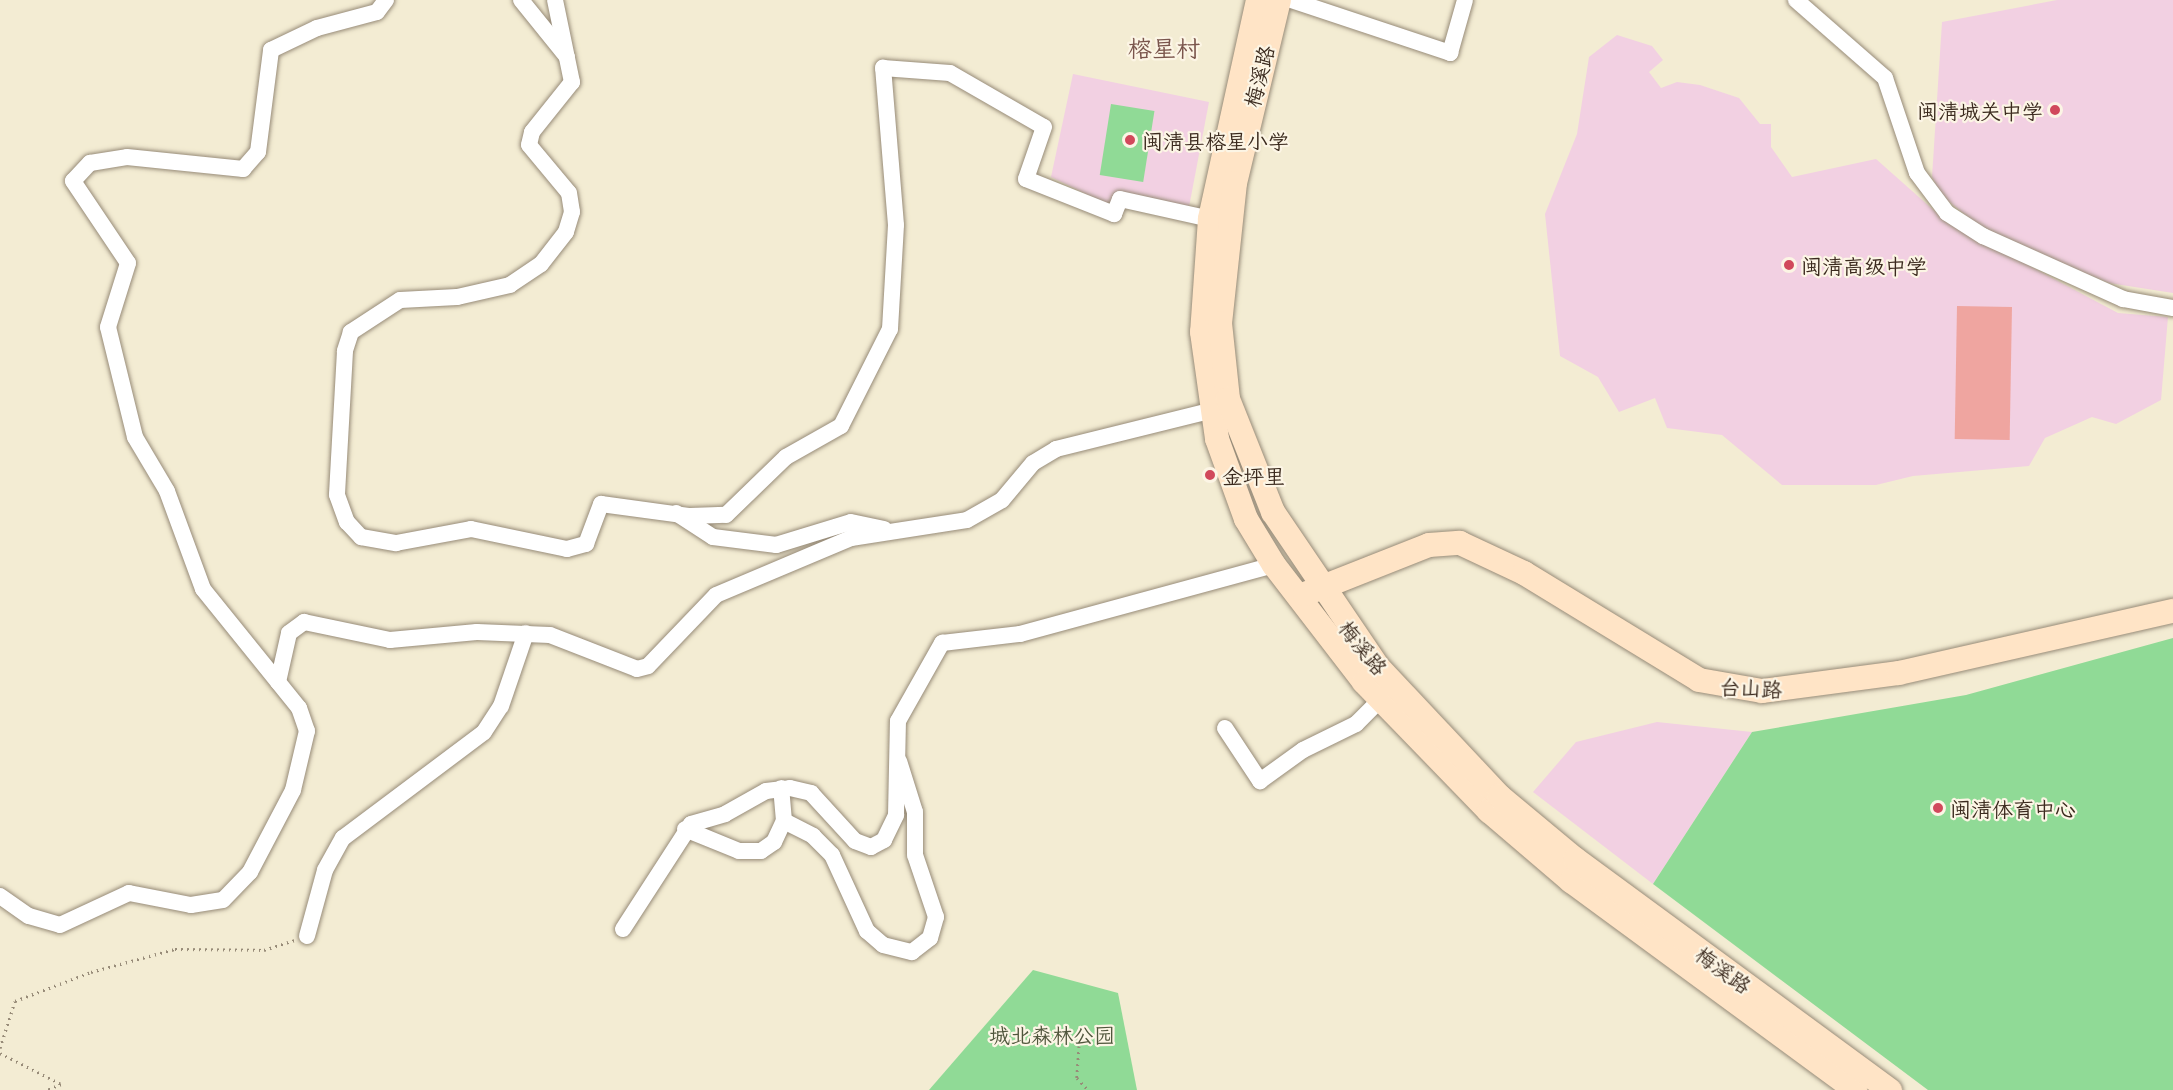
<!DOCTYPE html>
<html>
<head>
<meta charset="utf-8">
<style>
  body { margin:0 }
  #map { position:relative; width:2173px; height:1090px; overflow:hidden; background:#f3ecd3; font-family:"Playpen Sans","LXGW WenKai TC",sans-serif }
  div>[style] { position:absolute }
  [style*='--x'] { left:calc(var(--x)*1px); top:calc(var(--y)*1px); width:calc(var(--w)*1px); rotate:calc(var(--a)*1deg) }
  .built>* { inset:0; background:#f2d0e2 }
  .green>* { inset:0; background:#90da96; transform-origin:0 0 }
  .building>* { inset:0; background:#efa5a0; transform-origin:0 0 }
  .path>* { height:3px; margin-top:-1.5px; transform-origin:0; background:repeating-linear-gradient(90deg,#978b78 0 1.5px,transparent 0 6px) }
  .roads { filter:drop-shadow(0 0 2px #978b78) drop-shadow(0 0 2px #978b78) }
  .street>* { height:16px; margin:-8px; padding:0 8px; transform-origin:8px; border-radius:8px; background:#fff }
  .secondary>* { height:24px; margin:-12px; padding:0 12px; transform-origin:12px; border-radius:12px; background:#ffe4c6 }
  .dots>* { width:16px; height:16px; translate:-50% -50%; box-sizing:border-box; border:3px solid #fcf5e5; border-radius:50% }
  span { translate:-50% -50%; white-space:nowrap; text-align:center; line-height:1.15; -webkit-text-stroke:4.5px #fcf5e5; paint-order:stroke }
  .street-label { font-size:21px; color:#3b2a1e }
  .poi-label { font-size:21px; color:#3b2a1e }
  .right { translate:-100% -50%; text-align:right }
  .left { translate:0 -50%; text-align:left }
  .park-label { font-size:21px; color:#50563c }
  .quarter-label { font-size:24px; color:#7a554c }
</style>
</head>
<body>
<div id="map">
  <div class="built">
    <i style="clip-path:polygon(2057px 0,2173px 0,2173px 293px,2109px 283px,1988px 233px,1942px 196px,1932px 177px,1942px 22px)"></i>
    <i style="clip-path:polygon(1617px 35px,1652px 46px,1663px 60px,1649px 72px,1661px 88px,1677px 82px,1700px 85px,1739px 98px,1760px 124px,1771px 124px,1771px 147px,1792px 177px,1876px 159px,1947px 222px,2118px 313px,2168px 317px,2161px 400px,2116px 424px,2092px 417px,2045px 438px,2029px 466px,1913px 476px,1876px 485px,1782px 485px,1722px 435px,1667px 428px,1655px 398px,1619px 412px,1598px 377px,1560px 356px,1545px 214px,1577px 134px,1589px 57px)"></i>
    <i style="clip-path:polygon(1073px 74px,1209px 102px,1189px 207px,1109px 205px,1051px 177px)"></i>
    <i style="clip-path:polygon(1657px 722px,1752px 732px,1653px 884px,1533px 792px,1576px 742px)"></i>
  </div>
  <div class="green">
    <i style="left:1111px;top:104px;width:44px;height:72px;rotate:9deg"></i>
    <i style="clip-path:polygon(2173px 638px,2173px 1090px,1928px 1090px,1653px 884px,1752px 732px,1966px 695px)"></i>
    <i style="clip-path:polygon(1033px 970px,1118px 993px,1137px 1090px,929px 1090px)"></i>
  </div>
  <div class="building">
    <i style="left:1957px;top:306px;width:55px;height:133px;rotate:1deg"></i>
  </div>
  <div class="path">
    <i style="--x:1079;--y:1046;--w:32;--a:94"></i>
    <i style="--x:1077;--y:1078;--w:16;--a:47"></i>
    <i style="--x:0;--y:1048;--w:49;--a:-72.3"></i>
    <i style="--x:15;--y:1001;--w:81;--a:-20.9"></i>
    <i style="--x:91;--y:972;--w:87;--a:-15.3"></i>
    <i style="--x:175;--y:949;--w:89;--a:0.6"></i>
    <i style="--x:264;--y:950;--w:32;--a:-18"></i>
    <i style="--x:0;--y:1053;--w:68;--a:26.9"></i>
    <i style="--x:61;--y:1084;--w:15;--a:157"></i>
  </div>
  <div class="roads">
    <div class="street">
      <i style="--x:521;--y:0;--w:73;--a:51.1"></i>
      <i style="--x:555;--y:0;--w:84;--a:78.3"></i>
      <i style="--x:572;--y:82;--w:64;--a:128.7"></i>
      <i style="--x:532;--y:132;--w:13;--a:103"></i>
      <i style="--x:529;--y:145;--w:62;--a:50.2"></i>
      <i style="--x:569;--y:193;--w:19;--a:81"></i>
      <i style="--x:572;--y:212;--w:21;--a:107"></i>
      <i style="--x:566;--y:232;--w:41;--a:128"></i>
      <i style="--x:541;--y:264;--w:37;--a:146"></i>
      <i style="--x:510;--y:285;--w:54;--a:167.2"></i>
      <i style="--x:457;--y:297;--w:57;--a:177"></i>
      <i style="--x:400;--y:300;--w:59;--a:146.9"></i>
      <i style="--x:351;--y:332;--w:20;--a:108"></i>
      <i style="--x:345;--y:351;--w:144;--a:93.2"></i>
      <i style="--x:337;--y:495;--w:29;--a:70"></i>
      <i style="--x:347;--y:522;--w:21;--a:47"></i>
      <i style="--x:361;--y:537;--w:36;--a:10"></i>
      <i style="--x:396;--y:543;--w:76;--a:-10.6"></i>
      <i style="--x:471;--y:529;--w:98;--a:11.8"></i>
      <i style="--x:567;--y:549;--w:20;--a:-15"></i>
      <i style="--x:586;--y:544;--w:43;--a:-69.4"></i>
      <i style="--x:601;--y:504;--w:90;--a:7.7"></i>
      <i style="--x:690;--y:516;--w:36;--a:-2"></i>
      <i style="--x:726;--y:515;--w:83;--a:-44"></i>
      <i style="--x:786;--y:457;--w:63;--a:-29.4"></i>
      <i style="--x:841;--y:426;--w:109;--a:-63.2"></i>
      <i style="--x:890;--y:329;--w:104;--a:-86.7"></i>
      <i style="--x:896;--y:225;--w:158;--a:-94.7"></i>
      <i style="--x:883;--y:68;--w:67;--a:4.3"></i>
      <i style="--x:950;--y:73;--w:108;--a:29.9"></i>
      <i style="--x:1044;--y:127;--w:55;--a:109.1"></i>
      <i style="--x:1026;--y:179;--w:95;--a:21.7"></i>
      <i style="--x:1114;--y:214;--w:16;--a:-68"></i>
      <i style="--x:1120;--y:199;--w:92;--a:12.5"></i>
      <i style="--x:1291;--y:0;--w:168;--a:18.4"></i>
      <i style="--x:1450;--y:53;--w:55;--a:-74.2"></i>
      <i style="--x:1796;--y:0;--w:118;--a:41.2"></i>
      <i style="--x:1885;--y:78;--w:100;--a:71.4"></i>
      <i style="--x:1917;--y:173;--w:50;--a:53.1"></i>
      <i style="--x:1947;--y:213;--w:43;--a:32.6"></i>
      <i style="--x:1983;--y:236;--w:154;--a:24.2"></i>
      <i style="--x:2123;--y:299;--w:51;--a:10.2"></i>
      <i style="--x:676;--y:513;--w:44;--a:33"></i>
      <i style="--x:713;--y:537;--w:64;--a:7.2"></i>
      <i style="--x:776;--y:545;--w:78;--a:-17"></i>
      <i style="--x:851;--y:522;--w:34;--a:12"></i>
      <i style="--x:278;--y:682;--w:50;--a:-77.3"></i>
      <i style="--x:289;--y:633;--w:19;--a:-36"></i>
      <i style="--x:304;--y:622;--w:88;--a:11.8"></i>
      <i style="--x:390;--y:640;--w:87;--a:-5.3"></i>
      <i style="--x:477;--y:632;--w:73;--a:2.4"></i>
      <i style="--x:550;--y:635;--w:93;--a:21.3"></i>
      <i style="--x:637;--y:669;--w:11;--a:-15"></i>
      <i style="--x:648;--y:666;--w:98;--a:-46.2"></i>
      <i style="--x:716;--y:595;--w:147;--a:-22.9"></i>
      <i style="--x:851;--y:538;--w:117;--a:-8.8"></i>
      <i style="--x:967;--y:520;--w:40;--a:-29.7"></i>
      <i style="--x:1002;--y:500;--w:48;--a:-50"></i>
      <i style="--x:1033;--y:463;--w:27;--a:-31"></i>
      <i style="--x:1056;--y:449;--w:159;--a:-13.9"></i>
      <i style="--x:1225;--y:728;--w:64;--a:56.6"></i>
      <i style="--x:1260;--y:781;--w:53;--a:-35.8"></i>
      <i style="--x:1303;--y:750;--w:59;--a:-26.1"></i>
      <i style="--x:1356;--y:724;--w:34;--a:-45"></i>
      <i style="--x:784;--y:821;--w:33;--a:27"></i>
      <i style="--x:813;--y:836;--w:27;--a:45"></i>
      <i style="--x:832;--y:855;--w:84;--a:65.3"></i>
      <i style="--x:867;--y:931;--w:21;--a:41"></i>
      <i style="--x:883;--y:945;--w:30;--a:14"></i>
      <i style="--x:912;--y:952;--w:23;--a:-38"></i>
      <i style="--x:930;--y:938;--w:22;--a:-74"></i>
      <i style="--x:936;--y:917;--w:65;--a:-108.7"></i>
      <i style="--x:915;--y:855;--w:43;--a:-90"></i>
      <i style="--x:915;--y:812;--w:53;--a:-107.4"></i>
      <i style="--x:685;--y:829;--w:58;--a:22.2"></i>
      <i style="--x:739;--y:851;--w:22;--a:0"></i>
      <i style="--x:761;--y:851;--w:16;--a:-35"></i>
      <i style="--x:774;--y:842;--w:23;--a:-65"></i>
      <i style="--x:784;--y:821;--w:33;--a:-95"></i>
      <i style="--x:0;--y:896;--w:35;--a:35"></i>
      <i style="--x:29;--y:916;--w:32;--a:16"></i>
      <i style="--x:60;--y:925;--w:76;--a:-24.9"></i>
      <i style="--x:129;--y:893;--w:63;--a:11"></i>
      <i style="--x:191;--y:905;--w:32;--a:-9"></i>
      <i style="--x:223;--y:900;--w:39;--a:-46"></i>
      <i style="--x:250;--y:872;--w:93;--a:-62.3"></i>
      <i style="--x:293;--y:790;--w:61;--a:-76.7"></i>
      <i style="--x:307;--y:731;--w:24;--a:-109"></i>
      <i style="--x:299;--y:708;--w:153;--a:-128.9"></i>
      <i style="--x:203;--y:589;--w:104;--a:-110.2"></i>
      <i style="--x:167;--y:491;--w:63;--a:-120.7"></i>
      <i style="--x:135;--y:437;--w:113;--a:-103.8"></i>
      <i style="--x:108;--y:327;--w:67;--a:-72.6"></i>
      <i style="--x:128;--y:263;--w:99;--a:-123.9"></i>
      <i style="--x:73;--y:181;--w:25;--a:-47"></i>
      <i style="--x:90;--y:163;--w:37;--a:-9"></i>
      <i style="--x:127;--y:157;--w:117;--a:5.9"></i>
      <i style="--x:243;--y:169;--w:23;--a:-49"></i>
      <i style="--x:258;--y:152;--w:103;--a:-82.7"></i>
      <i style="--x:271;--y:50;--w:51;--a:-25.6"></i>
      <i style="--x:317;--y:28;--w:62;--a:-14.9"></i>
      <i style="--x:377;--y:12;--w:15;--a:-53"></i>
      <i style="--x:623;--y:929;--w:125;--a:-57.1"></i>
      <i style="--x:691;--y:824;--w:35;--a:-16"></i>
      <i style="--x:725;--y:814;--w:47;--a:-29.3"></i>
      <i style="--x:766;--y:791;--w:24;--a:-7"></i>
      <i style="--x:790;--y:788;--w:22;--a:13"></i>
      <i style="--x:811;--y:793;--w:65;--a:47.5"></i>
      <i style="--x:855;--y:841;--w:17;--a:21"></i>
      <i style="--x:871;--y:847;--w:15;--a:-28"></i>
      <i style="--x:884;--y:840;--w:28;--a:-64"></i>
      <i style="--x:896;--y:815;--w:94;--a:-88.8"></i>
      <i style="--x:898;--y:721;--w:90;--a:-60.6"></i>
      <i style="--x:942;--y:643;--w:79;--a:-6.6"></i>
      <i style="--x:1020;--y:634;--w:263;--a:-15.2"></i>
      <i style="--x:307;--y:936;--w:68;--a:-74.7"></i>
      <i style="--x:325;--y:870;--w:37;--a:-61"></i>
      <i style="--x:343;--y:838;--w:176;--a:-36.9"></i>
      <i style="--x:484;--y:732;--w:31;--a:-57"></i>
      <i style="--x:501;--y:706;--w:77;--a:-71.1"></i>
    </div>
    <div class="secondary">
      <i style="--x:1258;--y:0;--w:224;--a:102.4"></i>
      <i style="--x:1210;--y:219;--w:113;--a:94"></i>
      <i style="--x:1202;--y:332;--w:108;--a:82"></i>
      <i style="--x:1217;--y:439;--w:85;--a:70.1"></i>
      <i style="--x:1246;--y:519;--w:54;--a:58.7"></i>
      <i style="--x:1274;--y:565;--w:148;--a:52.4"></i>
      <i style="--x:1364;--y:682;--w:180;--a:45.9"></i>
      <i style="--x:1489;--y:811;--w:108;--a:40.5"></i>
      <i style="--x:1571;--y:881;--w:353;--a:36.3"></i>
      <i style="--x:1279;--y:0;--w:188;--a:103.5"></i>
      <i style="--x:1235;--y:183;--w:141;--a:96.1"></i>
      <i style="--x:1220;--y:323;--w:76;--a:84"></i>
      <i style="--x:1228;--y:399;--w:122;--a:68.3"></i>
      <i style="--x:1273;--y:512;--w:187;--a:55.9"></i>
      <i style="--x:1378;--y:667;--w:177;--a:46.8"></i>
      <i style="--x:1499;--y:796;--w:99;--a:39.7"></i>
      <i style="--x:1575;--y:859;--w:391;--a:36.3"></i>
      <i style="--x:1305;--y:594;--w:133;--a:-21.6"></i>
      <i style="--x:1429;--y:545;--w:31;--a:-4"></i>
      <i style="--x:1460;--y:543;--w:71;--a:25.1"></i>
      <i style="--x:1524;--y:573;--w:205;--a:31.4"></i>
      <i style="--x:1699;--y:680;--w:64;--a:9.9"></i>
      <i style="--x:1762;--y:691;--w:138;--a:-7.5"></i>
      <i style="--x:1899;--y:673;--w:281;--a:-12.8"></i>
    </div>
  </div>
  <div class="dots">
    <i style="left:2055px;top:110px;background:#d1495b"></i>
    <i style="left:1130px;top:140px;background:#d1495b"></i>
    <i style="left:1789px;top:265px;background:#d1495b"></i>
    <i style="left:1210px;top:475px;background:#d1495b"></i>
    <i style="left:1938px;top:808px;background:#d1495b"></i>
  </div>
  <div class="street-label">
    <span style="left:1258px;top:76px;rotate:-76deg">梅溪路</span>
    <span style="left:1364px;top:647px;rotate:51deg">梅溪路</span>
    <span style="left:1751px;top:687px;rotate:3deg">台山路</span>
    <span style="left:1724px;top:969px;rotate:36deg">梅溪路</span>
  </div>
  <div class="poi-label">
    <span class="right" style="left:2043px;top:110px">闽清城关中学</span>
    <span class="left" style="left:1142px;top:140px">闽清县榕星小学</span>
    <span class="left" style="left:1801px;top:265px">闽清高级中学</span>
    <span class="left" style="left:1222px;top:475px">金坪里</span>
    <span class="left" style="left:1950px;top:808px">闽清体育中心</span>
  </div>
  <div class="park-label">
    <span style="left:1052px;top:1034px">城北森林公园</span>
  </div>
  <div class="quarter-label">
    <span style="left:1164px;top:48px">榕星村</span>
  </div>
</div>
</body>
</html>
